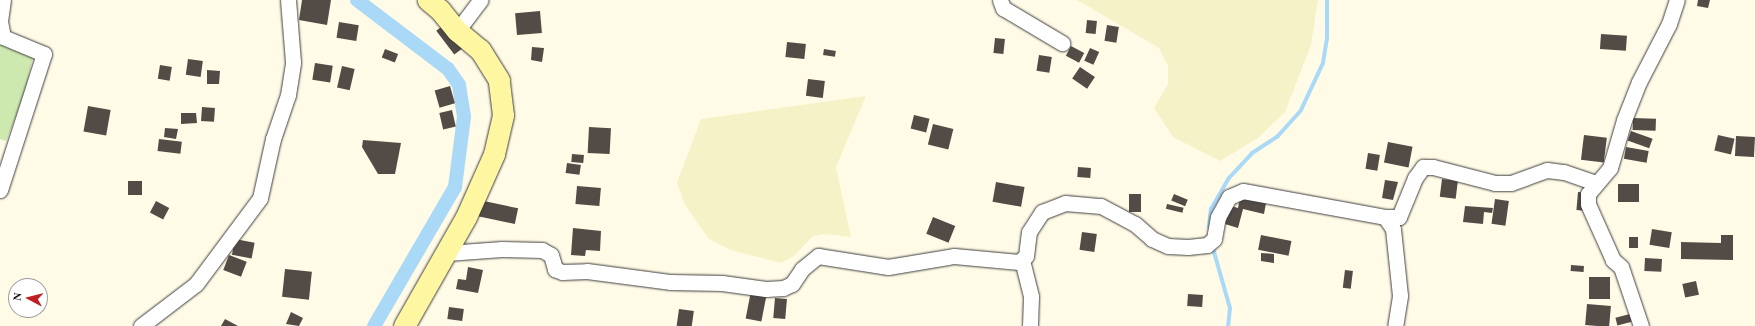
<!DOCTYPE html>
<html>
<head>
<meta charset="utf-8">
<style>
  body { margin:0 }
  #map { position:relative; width:1755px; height:326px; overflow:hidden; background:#fffbe7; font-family:"Times New Roman",serif }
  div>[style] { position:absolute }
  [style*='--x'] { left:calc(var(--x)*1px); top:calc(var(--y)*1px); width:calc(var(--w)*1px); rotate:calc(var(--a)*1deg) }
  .farmland>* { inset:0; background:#f5f2c7 }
  .green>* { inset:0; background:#cde9b0 }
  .stream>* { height:4px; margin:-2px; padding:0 2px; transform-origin:2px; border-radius:2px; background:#aad9f8 }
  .canal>* { height:14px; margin:-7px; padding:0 7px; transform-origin:7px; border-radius:7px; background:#aad9f8 }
  .building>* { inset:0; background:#534b46; transform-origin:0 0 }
  .roads { filter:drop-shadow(0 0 1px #3d3d3d) drop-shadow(0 0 1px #3d3d3d) }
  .minor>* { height:15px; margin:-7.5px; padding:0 7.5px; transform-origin:7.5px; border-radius:7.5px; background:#fff }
  .secondary>* { height:21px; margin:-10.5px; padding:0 10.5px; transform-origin:10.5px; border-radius:10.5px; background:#fff6a2 }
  span { translate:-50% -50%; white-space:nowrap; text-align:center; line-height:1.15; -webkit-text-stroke:4px #fff; paint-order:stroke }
  .north { position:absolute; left:8px; top:278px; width:40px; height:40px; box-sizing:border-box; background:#fff; border:1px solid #9d9d9d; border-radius:50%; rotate:277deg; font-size:11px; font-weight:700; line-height:16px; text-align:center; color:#0a0a0a }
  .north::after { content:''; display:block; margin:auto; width:14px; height:18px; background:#bd1f24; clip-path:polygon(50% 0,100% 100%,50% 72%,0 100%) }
</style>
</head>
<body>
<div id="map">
  <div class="farmland">
    <i style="clip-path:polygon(1077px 0,1318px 0,1311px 45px,1285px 112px,1258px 138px,1220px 161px,1173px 137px,1154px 108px,1168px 84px,1168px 66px,1159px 48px)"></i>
    <i style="clip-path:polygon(866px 96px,836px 167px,851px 237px,825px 234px,813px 236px,793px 257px,781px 263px,731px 250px,709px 239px,685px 205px,677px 183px,701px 119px)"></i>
  </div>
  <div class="green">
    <i style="clip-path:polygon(0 43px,33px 56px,24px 97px,6px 141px,0 139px)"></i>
  </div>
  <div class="stream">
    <i style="--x:1209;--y:227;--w:18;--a:-84"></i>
    <i style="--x:1211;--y:209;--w:36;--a:-60"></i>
    <i style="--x:1229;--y:178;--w:34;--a:-47"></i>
    <i style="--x:1252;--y:153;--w:30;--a:-33"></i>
    <i style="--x:1277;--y:137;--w:36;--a:-48"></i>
    <i style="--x:1301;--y:110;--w:52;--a:-64.9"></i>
    <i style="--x:1323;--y:63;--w:26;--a:-81"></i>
    <i style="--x:1327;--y:37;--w:37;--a:-90"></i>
    <i style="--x:1212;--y:245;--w:66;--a:74.1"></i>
    <i style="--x:1230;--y:308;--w:18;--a:96"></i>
  </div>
  <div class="canal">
    <i style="--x:357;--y:0;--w:114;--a:37.2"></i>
    <i style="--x:448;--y:69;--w:19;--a:55"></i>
    <i style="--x:459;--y:85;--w:32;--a:81"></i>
    <i style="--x:464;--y:117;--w:71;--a:97.3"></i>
    <i style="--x:455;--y:187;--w:161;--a:120.2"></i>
  </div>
  <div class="building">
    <i style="clip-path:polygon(302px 0,331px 0,327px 25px,299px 20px)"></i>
    <i style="clip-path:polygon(1698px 0,1710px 0,1708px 8px,1697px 6px)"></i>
    <i style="left:540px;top:11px;width:22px;height:25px;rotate:85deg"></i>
    <i style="left:1087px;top:20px;width:10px;height:13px;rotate:6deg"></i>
    <i style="left:449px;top:21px;width:30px;height:16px;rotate:53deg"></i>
    <i style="left:339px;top:22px;width:20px;height:16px;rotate:9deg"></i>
    <i style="left:1107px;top:25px;width:12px;height:16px;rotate:9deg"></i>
    <i style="left:1601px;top:34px;width:26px;height:15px;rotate:4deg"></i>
    <i style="left:995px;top:38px;width:10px;height:15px;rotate:6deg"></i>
    <i style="left:787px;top:42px;width:19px;height:15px;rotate:6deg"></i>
    <i style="left:1071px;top:46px;width:15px;height:11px;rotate:28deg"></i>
    <i style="clip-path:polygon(532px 47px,544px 48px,542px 62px,531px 60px)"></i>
    <i style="left:1090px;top:48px;width:10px;height:14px;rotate:24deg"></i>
    <i style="left:385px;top:49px;width:14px;height:9px;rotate:21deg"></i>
    <i style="left:824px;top:49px;width:12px;height:6px;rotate:9deg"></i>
    <i style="left:1039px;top:55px;width:13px;height:16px;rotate:9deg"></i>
    <i style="left:188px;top:59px;width:15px;height:16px;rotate:8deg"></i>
    <i style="left:315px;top:63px;width:18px;height:17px;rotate:9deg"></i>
    <i style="left:160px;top:65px;width:12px;height:14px;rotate:9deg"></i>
    <i style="left:342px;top:66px;width:13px;height:22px;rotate:13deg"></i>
    <i style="left:1080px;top:67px;width:18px;height:14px;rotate:34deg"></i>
    <i style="clip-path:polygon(207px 70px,220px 71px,219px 84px,207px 84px)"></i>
    <i style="left:808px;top:79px;width:17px;height:17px;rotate:7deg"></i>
    <i style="left:450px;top:86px;width:18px;height:16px;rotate:74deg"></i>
    <i style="left:88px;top:106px;width:23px;height:26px;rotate:10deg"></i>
    <i style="left:202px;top:107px;width:13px;height:14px;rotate:4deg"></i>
    <i style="left:452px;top:110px;width:17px;height:13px;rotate:77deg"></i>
    <i style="clip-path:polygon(181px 113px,196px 113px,197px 123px,181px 124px)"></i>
    <i style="left:914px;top:115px;width:16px;height:14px;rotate:14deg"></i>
    <i style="left:1633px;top:118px;width:23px;height:12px;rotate:2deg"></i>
    <i style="left:933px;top:124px;width:21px;height:21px;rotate:14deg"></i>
    <i style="left:589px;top:127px;width:22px;height:26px;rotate:3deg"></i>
    <i style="clip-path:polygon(165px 128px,178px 129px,176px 139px,164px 137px)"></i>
    <i style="left:1631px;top:131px;width:23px;height:10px;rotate:20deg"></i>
    <i style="left:1584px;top:135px;width:23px;height:25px;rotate:7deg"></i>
    <i style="left:1718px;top:135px;width:17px;height:16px;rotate:13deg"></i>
    <i style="left:1736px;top:136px;width:19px;height:20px;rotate:3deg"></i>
    <i style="left:159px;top:139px;width:23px;height:12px;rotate:7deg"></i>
    <i style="clip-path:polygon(363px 140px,401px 143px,395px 174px,378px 174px,362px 147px)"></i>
    <i style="left:1388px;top:142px;width:25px;height:21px;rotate:11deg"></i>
    <i style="left:1626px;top:147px;width:23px;height:12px;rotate:10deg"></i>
    <i style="left:1368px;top:153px;width:12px;height:16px;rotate:9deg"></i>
    <i style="left:572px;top:154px;width:12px;height:8px;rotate:5deg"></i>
    <i style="left:567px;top:163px;width:14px;height:10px;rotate:8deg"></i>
    <i style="left:1078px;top:167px;width:13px;height:10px;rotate:4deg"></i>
    <i style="left:1442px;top:179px;width:16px;height:18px;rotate:7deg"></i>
    <i style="clip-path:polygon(1385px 180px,1398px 182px,1393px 200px,1382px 198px)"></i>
    <i style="left:128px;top:181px;width:14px;height:14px"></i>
    <i style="left:996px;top:182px;width:29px;height:20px;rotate:10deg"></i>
    <i style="left:1618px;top:184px;width:21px;height:18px"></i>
    <i style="left:577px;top:186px;width:24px;height:18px;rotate:5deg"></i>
    <i style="left:1578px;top:192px;width:11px;height:18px;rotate:5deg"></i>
    <i style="left:1129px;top:194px;width:12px;height:18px"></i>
    <i style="left:1174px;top:194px;width:15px;height:7px;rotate:23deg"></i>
    <i style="clip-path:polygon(1240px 197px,1266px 203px,1264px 214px,1243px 209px,1238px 228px,1225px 224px,1231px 206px,1238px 208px)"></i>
    <i style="left:1495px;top:199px;width:14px;height:25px;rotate:8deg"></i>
    <i style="left:479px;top:200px;width:40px;height:16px;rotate:12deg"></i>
    <i style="left:156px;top:201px;width:15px;height:13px;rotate:28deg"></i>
    <i style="left:1167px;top:204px;width:17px;height:5px;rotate:13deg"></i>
    <i style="clip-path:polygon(1465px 206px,1493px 208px,1492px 213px,1484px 212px,1483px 224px,1463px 222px)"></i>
    <i style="left:933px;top:217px;width:24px;height:18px;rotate:22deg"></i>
    <i style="clip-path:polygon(573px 228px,601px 231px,600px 251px,586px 250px,585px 256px,571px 255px)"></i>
    <i style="left:1652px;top:229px;width:20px;height:16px;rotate:9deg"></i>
    <i style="left:1082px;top:232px;width:15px;height:18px;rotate:8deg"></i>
    <i style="left:1261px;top:235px;width:31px;height:15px;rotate:11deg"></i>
    <i style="clip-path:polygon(1721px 235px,1733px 235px,1733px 260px,1681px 259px,1681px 242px,1721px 243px)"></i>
    <i style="left:1629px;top:237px;width:9px;height:11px"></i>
    <i style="left:235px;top:239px;width:20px;height:16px;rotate:11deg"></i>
    <i style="clip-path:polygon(1261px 253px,1274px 254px,1274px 263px,1261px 261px)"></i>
    <i style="left:229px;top:255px;width:19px;height:16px;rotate:21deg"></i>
    <i style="left:1645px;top:258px;width:17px;height:13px;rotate:3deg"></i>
    <i style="left:1571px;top:265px;width:13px;height:6px;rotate:4deg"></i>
    <i style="clip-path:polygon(468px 267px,483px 270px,478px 293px,456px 289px,458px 279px,466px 280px)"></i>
    <i style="left:285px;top:269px;width:27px;height:28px;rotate:6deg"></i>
    <i style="left:1345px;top:270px;width:8px;height:18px;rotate:7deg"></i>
    <i style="left:1589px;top:277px;width:21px;height:22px"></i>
    <i style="left:1696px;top:281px;width:14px;height:14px;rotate:78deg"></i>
    <i style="left:751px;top:291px;width:16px;height:28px;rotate:11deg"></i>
    <i style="left:1188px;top:294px;width:15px;height:12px;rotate:4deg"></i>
    <i style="left:775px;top:298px;width:12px;height:20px;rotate:5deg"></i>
    <i style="left:1587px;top:304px;width:24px;height:21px;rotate:5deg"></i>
    <i style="left:449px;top:307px;width:15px;height:12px;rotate:8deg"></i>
    <i style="left:679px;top:309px;width:15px;height:17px;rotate:8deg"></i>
    <i style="clip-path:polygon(291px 312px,303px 318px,299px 326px,286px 324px)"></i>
    <i style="left:1630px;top:314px;width:8px;height:15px;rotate:76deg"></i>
    <i style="clip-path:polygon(225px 319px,238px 326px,221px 326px)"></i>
  </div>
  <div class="roads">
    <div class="minor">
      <i style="--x:1000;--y:0;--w:9;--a:69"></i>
      <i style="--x:1003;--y:8;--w:69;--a:30.7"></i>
      <i style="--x:457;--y:31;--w:39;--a:-53"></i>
      <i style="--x:0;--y:190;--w:143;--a:-72.1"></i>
      <i style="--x:44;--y:54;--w:44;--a:-157.5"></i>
      <i style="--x:3;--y:37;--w:16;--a:-101"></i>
      <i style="--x:0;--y:21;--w:21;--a:-82"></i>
      <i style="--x:1385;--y:217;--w:14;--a:56"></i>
      <i style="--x:1393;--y:229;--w:67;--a:84"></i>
      <i style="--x:1400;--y:296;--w:30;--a:99"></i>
      <i style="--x:447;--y:253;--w:55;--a:-4.2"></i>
      <i style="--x:502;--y:249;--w:40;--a:1.4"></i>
      <i style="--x:542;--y:250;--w:10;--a:29"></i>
      <i style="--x:551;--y:255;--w:15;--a:74"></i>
      <i style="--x:555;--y:269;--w:8;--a:23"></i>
      <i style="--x:562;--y:272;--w:25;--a:-2"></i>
      <i style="--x:587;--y:271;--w:85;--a:7.5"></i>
      <i style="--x:671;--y:282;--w:51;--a:1.1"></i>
      <i style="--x:722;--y:283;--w:44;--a:7.8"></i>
      <i style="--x:766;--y:289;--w:17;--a:-3"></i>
      <i style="--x:783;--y:288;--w:10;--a:-24"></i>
      <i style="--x:792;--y:284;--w:18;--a:-56"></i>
      <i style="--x:802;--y:269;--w:21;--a:-39"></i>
      <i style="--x:818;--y:256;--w:71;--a:8.9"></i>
      <i style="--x:888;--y:267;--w:67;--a:-9.5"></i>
      <i style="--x:954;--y:256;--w:65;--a:5.3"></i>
      <i style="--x:1019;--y:262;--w:9;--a:-41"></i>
      <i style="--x:1026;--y:256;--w:24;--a:-83"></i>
      <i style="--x:1029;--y:232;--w:24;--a:-57"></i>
      <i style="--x:1042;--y:212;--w:25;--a:-21"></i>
      <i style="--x:1065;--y:203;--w:36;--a:5"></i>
      <i style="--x:1101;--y:206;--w:38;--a:28"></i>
      <i style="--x:1135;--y:224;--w:23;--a:41"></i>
      <i style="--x:1152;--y:239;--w:17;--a:24"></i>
      <i style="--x:1168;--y:246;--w:20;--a:3"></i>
      <i style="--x:1188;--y:247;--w:19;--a:-6"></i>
      <i style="--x:1207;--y:245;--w:9;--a:-41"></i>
      <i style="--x:1214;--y:239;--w:22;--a:-80"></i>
      <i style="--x:1218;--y:217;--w:23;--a:-61"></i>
      <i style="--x:1229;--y:197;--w:15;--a:-23"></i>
      <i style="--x:1243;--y:191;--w:144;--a:10.4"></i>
      <i style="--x:1385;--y:217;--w:14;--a:0"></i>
      <i style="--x:1399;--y:217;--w:42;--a:-67.7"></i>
      <i style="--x:1415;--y:178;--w:14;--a:-54"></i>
      <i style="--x:1423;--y:167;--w:10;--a:0"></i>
      <i style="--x:1433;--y:167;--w:64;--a:14.5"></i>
      <i style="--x:1495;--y:183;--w:16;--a:0"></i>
      <i style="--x:1511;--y:183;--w:38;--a:-20"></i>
      <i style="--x:1547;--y:170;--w:17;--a:7"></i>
      <i style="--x:1564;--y:172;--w:34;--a:19"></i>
      <i style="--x:1022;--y:260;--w:38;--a:76"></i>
      <i style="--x:1031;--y:297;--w:29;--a:92"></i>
      <i style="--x:141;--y:326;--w:69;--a:-37.4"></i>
      <i style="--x:196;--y:284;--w:107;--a:-53.3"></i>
      <i style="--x:260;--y:198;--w:60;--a:-77.6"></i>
      <i style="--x:273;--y:139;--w:46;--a:-71.2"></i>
      <i style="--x:288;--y:95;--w:33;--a:-81"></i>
      <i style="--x:293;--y:62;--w:62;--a:-94.6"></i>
      <i style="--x:1641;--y:326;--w:62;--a:-108.7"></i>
      <i style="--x:1621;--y:267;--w:11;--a:-139"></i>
      <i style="--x:1613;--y:260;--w:61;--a:-114.1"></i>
      <i style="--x:1588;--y:204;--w:10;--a:-90"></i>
      <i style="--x:1588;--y:194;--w:34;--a:-50"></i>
      <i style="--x:1610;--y:168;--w:50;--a:-73.7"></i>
      <i style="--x:1624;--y:120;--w:41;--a:-68.5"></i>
      <i style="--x:1639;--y:82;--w:65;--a:-62.7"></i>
      <i style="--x:1669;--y:24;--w:25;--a:-72"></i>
    </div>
    <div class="secondary">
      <i style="--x:404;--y:326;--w:125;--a:-60.4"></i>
      <i style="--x:466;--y:217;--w:69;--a:-66"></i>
      <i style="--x:494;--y:154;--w:40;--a:-77"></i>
      <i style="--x:503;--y:115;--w:35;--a:-97"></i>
      <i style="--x:499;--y:80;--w:36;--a:-122"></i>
      <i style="--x:480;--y:50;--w:30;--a:-140"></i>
      <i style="--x:457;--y:31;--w:27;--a:-129"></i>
      <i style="--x:440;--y:10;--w:16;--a:-140"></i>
    </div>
  </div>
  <div class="north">N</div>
</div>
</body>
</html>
